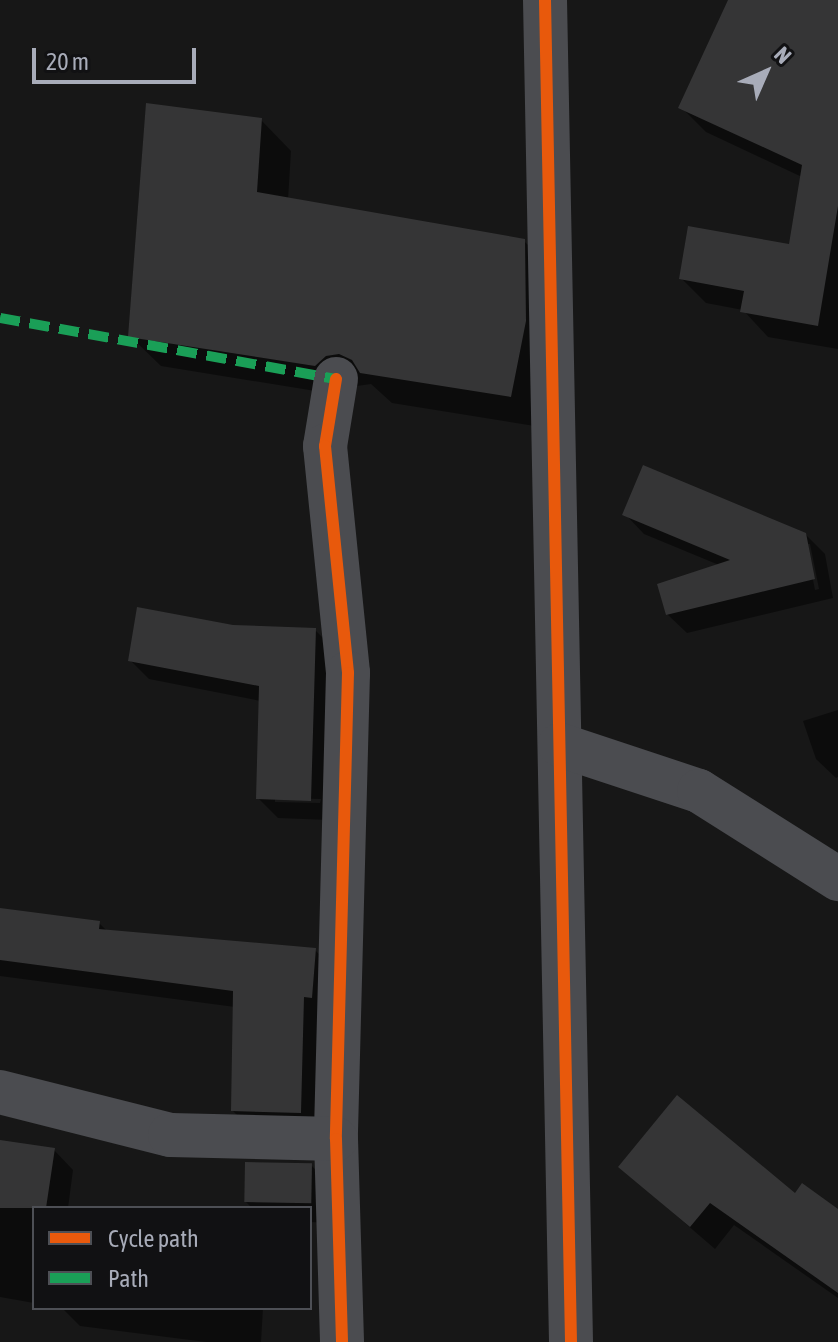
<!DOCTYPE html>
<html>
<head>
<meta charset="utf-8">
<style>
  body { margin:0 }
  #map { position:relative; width:838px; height:1342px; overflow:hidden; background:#171717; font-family:"Asap Condensed",sans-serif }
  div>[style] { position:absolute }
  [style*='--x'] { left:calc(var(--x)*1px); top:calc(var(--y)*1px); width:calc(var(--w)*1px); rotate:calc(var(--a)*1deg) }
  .shadow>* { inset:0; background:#0007 }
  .building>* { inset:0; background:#353536; transform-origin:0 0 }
  .minor>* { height:44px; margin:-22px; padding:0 22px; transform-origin:22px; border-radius:22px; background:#4b4c50 }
  .quiet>* { height:10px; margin-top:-5px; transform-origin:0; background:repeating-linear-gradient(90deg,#1a9f57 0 20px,transparent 0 30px) }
  .cycleway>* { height:12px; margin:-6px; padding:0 6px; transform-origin:6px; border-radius:6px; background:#e8590c }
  span { translate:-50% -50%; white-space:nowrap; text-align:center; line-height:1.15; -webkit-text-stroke:7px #111113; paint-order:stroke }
  .legend { position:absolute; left:32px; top:1206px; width:280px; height:104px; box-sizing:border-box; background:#111113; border:2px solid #4d4f55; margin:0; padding:10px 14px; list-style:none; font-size:24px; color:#a8acb9 }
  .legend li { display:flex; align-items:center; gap:16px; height:40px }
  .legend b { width:40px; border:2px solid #4d4f55 }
  .north { position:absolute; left:726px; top:32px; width:80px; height:80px; -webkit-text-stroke:6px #111113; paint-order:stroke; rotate:45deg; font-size:22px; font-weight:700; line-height:32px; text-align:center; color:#a8acb9 }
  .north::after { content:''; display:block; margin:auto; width:28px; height:36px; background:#a8acb9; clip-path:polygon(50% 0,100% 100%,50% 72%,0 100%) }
  .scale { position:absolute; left:32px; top:48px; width:164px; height:36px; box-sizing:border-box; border:4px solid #a8acb9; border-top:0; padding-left:10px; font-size:24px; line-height:28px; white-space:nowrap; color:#a8acb9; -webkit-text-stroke:6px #111113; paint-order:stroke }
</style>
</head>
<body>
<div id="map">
  <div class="shadow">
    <i style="clip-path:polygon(730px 0,838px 0,838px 349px,768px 337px,743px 310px,706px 303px,681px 278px,790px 246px,802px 177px,706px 132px,681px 107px)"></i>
    <i style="clip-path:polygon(261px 120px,291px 151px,288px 200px,524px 241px,554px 271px,541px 427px,392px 403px,371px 384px,357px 386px,346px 396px,161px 366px,130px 336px)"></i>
    <i style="clip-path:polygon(evenodd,625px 514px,805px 534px,825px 554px,833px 598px,687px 633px,667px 614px,719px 565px,644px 534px,625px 514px,806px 544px,810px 544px,819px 589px,815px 590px,806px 544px)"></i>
    <i style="clip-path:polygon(evenodd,233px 627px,315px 630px,334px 649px,329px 820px,278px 818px,258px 798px,261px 701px,149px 679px,130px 660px,233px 627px,275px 798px,321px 799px,320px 803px,275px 802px,275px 798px)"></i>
    <i style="clip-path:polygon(838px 710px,838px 777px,836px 778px,816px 759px,803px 721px)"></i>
    <i style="clip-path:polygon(0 910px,99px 923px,107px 931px,315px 950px,334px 970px,320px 1132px,252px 1130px,233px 1111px,235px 1007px,0 976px)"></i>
    <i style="clip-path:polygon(0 1142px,54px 1150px,73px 1170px,68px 1208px,34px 1208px,34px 1303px,0 1297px)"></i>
    <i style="clip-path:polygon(311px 1165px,330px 1185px,331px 1223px,310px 1222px,310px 1208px,252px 1208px,245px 1201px)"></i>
    <i style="clip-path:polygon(620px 1167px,795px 1196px,838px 1212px,838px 1298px,734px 1225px,715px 1249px)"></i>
    <i style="clip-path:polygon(62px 1308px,263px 1308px,261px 1342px,206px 1342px,80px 1326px)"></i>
  </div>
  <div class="building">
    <i style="clip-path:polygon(728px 0,838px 0,838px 206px,818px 326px,740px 312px,744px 291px,679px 279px,688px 226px,789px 244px,802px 165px,678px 108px)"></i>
    <i style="clip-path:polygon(146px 103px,262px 118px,257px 192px,525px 239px,526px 321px,511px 397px,360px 373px,352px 360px,339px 354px,326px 356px,315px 366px,128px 337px)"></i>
    <i style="clip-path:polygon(643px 465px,806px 533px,815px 579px,666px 615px,657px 584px,730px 560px,622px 515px)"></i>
    <i style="clip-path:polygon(137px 607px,233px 625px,316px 628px,311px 801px,256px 799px,259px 686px,128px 661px)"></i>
    <i style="clip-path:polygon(0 908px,100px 921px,99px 929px,316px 948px,312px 998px,304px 997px,301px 1113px,231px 1111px,233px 991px,0 960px)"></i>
    <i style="clip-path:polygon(677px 1095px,795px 1193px,802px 1183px,838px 1209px,838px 1293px,710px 1203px,690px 1227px,618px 1167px)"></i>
    <i style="clip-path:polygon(0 1140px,55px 1148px,46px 1208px,0 1208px)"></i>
    <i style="left:245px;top:1162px;width:67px;height:40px;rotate:1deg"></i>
  </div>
  <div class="minor">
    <i style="--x:545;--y:0;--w:1342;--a:88.89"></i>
    <i style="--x:336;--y:379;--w:68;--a:99.3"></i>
    <i style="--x:325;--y:446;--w:228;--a:84.2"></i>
    <i style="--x:348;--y:673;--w:466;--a:91.5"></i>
    <i style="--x:336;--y:1139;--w:203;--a:88.3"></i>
    <i style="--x:560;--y:745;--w:146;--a:18.3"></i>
    <i style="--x:699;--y:791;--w:165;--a:32.3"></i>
    <i style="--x:0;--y:1092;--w:175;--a:14.2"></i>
    <i style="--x:170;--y:1135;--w:166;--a:1.4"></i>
  </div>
  <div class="quiet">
    <i style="--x:0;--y:318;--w:341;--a:10.3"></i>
  </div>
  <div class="cycleway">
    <i style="--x:545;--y:0;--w:1342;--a:88.89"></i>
    <i style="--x:336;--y:379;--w:68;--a:99.3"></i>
    <i style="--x:325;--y:446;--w:228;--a:84.2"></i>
    <i style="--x:348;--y:673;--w:466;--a:91.5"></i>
    <i style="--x:336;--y:1139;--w:203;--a:88.3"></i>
  </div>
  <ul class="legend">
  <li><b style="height:10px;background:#e8590c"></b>Cycle path</li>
  <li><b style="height:10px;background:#1a9f57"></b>Path</li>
  </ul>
  <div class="north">N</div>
  <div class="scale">20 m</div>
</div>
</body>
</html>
